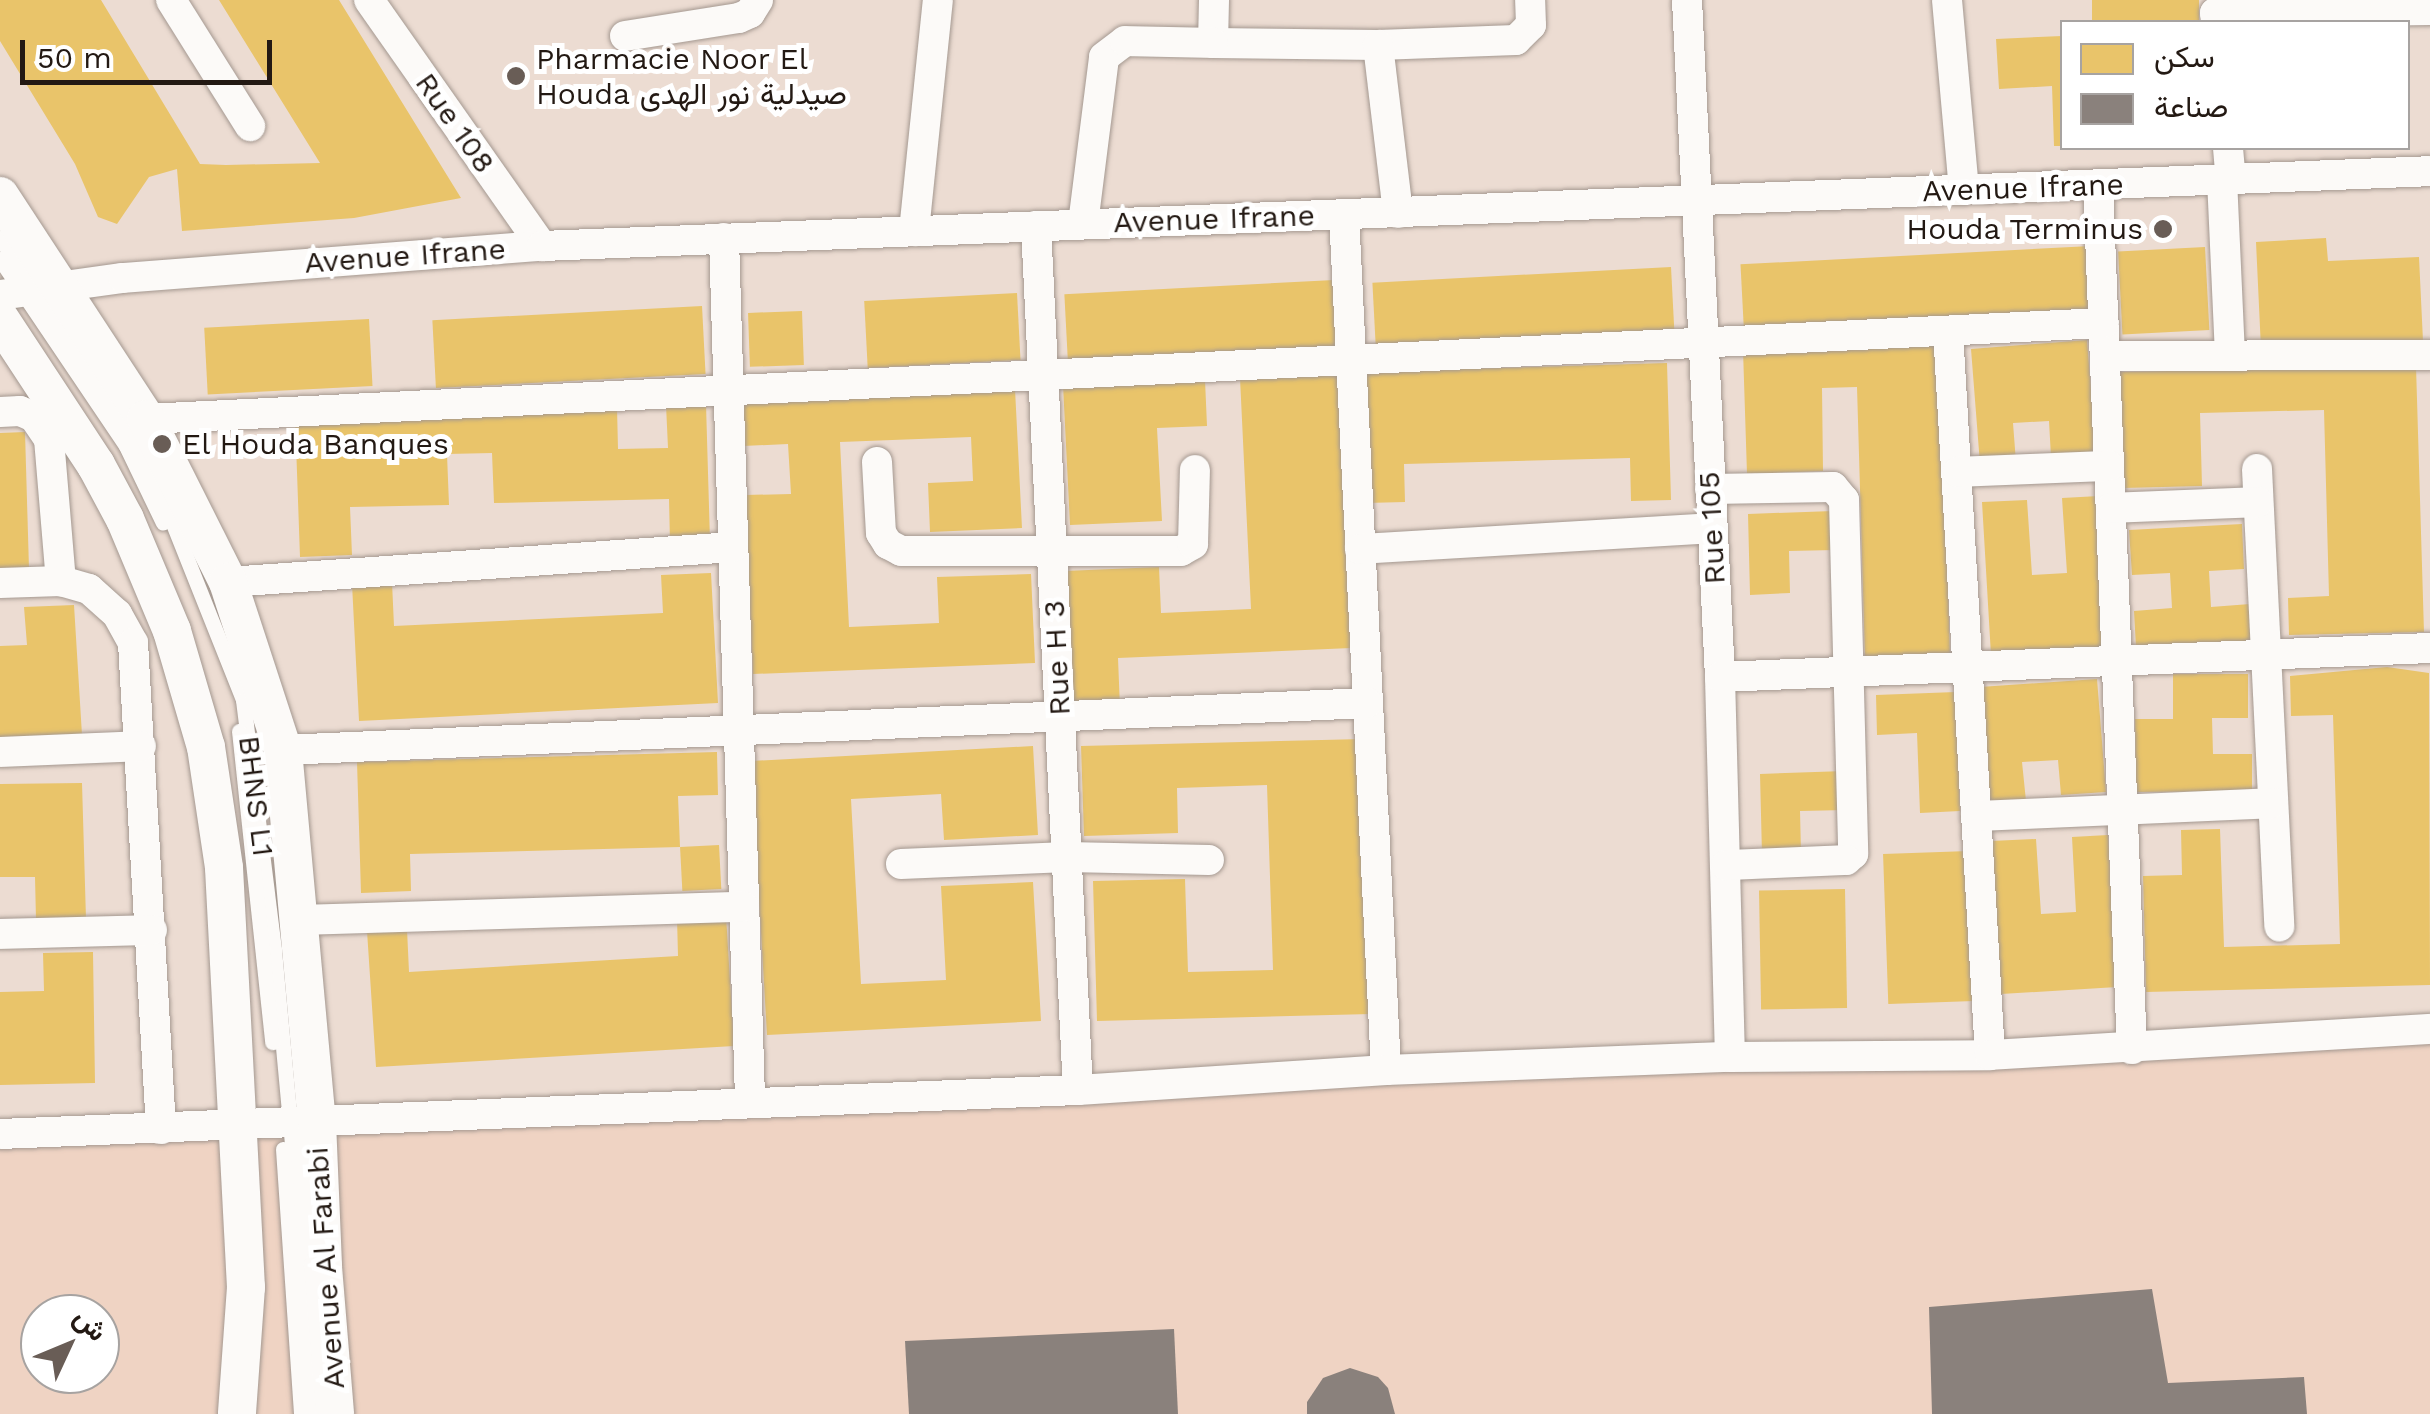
<!DOCTYPE html>
<html>
<head>
<meta charset="utf-8">
<style>
  body { margin:0 }
  #map { position:relative; width:2430px; height:1414px; overflow:hidden; background:#ecdcd2; font-family:"Work Sans",Vazirmatn,sans-serif }
  div>[style] { position:absolute }
  [style*='--x'] { left:calc(var(--x)*1px); top:calc(var(--y)*1px); width:calc(var(--w)*1px); rotate:calc(var(--a)*1deg) }
  .built>* { inset:0; background:#efd3c3 }
  .homes>* { inset:0; background:#e9c46a; transform-origin:0 0 }
  .industry>* { inset:0; background:#8a817c }
  .roads { filter:drop-shadow(0 0 2px #a49890) drop-shadow(0 0 2px #a49890) }
  .service>* { height:15px; margin:-7.5px; padding:0 7.5px; transform-origin:7.5px; border-radius:7.5px; background:#fcfaf8 }
  .minor>* { height:30px; margin:-15px; padding:0 15px; transform-origin:15px; border-radius:15px; background:#fcfaf8 }
  .tertiary>* { height:38px; margin:-19px; padding:0 19px; transform-origin:19px; border-radius:19px; background:#fcfaf8 }
  .dots>* { width:28px; height:28px; translate:-50% -50%; box-sizing:border-box; border:5px solid #fff; border-radius:50% }
  span { translate:-50% -50%; white-space:nowrap; text-align:center; line-height:1.15; -webkit-text-stroke:10px #fff; paint-order:stroke }
  .poi-label { font-size:30px; color:#231913 }
  .left { translate:0 -50%; text-align:left }
  .right { translate:-100% -50%; text-align:right }
  .street-label { font-size:30px; color:#231913 }
  .legend { position:absolute; left:2060px; top:20px; width:350px; height:130px; box-sizing:border-box; background:#fff; border:2px solid #a7a3a1; margin:0; padding:12px 18px; list-style:none; font-size:30px; color:#231913 }
  .legend li { display:flex; align-items:center; gap:20px; height:50px }
  .legend b { width:50px; border:2px solid #a7a3a1 }
  .north { position:absolute; left:20px; top:1294px; width:100px; height:100px; box-sizing:border-box; background:#fff; border:2px solid #a7a3a1; border-radius:50%; rotate:46deg; font-size:28px; font-weight:700; line-height:40px; text-align:center; color:#231913 }
  .north::after { content:''; display:block; margin:auto; width:35px; height:45px; background:#695d56; clip-path:polygon(50% 0,100% 100%,50% 72%,0 100%) }
  .scale { position:absolute; left:20px; top:40px; width:252px; height:45px; box-sizing:border-box; border:5px solid #231913; border-top:0; padding-left:12px; font-size:30px; line-height:35px; white-space:nowrap; color:#231913; -webkit-text-stroke:8px #fff; paint-order:stroke }
</style>
</head>
<body>
<div id="map">
  <div class="built">
    <i style="clip-path:polygon(evenodd,2430px 1036px,2430px 1414px,0 1414px,0 1132px,2430px 1036px,40px 1314px,100px 1314px,100px 1374px,40px 1374px,40px 1314px)"></i>
  </div>
  <div class="homes">
    <i style="clip-path:polygon(0 0,101px 0,200px 164px,226px 165px,320px 163px,219px 0,339px 0,461px 198px,354px 218px,182px 231px,177px 169px,149px 177px,117px 224px,98px 217px,75px 164px,0 41px)"></i>
    <i style="left:2092px;top:0;width:107px;height:22px"></i>
    <i style="clip-path:polygon(2062px 36px,2062px 146px,2054px 146px,2052px 86px,1999px 89px,1996px 39px)"></i>
    <i style="clip-path:polygon(2326px 238px,2328px 261px,2419px 257px,2423px 341px,2261px 349px,2256px 242px)"></i>
    <i style="left:2091px;top:246px;width:67px;height:351px;rotate:87deg"></i>
    <i style="left:2205px;top:247px;width:83px;height:87px;rotate:87deg"></i>
    <i style="left:1671px;top:267px;width:67px;height:299px;rotate:87deg"></i>
    <i style="left:1334px;top:280px;width:68px;height:270px;rotate:87deg"></i>
    <i style="left:1017px;top:293px;width:67px;height:153px;rotate:87deg"></i>
    <i style="left:702px;top:306px;width:68px;height:270px;rotate:87deg"></i>
    <i style="left:802px;top:311px;width:54px;height:54px;rotate:88deg"></i>
    <i style="left:369px;top:319px;width:67px;height:165px;rotate:87deg"></i>
    <i style="clip-path:polygon(2087px 340px,2096px 453px,2051px 457px,2049px 421px,2013px 423px,2016px 462px,1980px 464px,1971px 349px)"></i>
    <i style="clip-path:polygon(1941px 344px,1950px 656px,1865px 659px,1857px 387px,1822px 388px,1823px 471px,1747px 474px,1743px 350px)"></i>
    <i style="clip-path:polygon(1667px 363px,1671px 500px,1631px 501px,1630px 458px,1404px 464px,1405px 502px,1366px 503px,1361px 372px)"></i>
    <i style="clip-path:polygon(2416px 366px,2424px 632px,2289px 635px,2288px 598px,2329px 596px,2324px 410px,2200px 413px,2202px 486px,2123px 488px,2120px 372px)"></i>
    <i style="clip-path:polygon(1337px 374px,1351px 648px,1118px 658px,1120px 708px,1071px 710px,1065px 571px,1159px 567px,1161px 613px,1251px 609px,1240px 378px)"></i>
    <i style="clip-path:polygon(1205px 380px,1207px 426px,1157px 428px,1162px 521px,1070px 525px,1063px 385px)"></i>
    <i style="clip-path:polygon(1015px 389px,1022px 528px,930px 532px,928px 483px,973px 481px,971px 437px,840px 442px,849px 627px,939px 623px,937px 577px,1031px 574px,1035px 663px,753px 674px,745px 495px,791px 494px,788px 444px,743px 446px,741px 400px)"></i>
    <i style="clip-path:polygon(706px 404px,710px 541px,670px 542px,669px 499px,494px 503px,492px 453px,447px 454px,449px 505px,350px 507px,352px 555px,300px 557px,295px 416px,617px 407px,618px 449px,668px 448px,666px 405px)"></i>
    <i style="clip-path:polygon(25px 432px,29px 569px,0 570px,0 433px)"></i>
    <i style="clip-path:polygon(2099px 496px,2108px 649px,1991px 655px,1982px 502px,2027px 500px,2032px 575px,2067px 573px,2062px 498px)"></i>
    <i style="clip-path:polygon(1833px 511px,1834px 550px,1789px 551px,1790px 593px,1750px 595px,1748px 514px)"></i>
    <i style="clip-path:polygon(2242px 524px,2244px 569px,2209px 571px,2211px 607px,2250px 604px,2252px 641px,2136px 647px,2134px 611px,2172px 608px,2170px 573px,2132px 575px,2129px 530px)"></i>
    <i style="clip-path:polygon(711px 573px,718px 703px,359px 721px,352px 584px,392px 582px,394px 626px,663px 613px,661px 575px)"></i>
    <i style="clip-path:polygon(74px 605px,82px 735px,0 740px,0 646px,27px 645px,24px 607px)"></i>
    <i style="clip-path:polygon(2387px 667px,2429px 673px,2430px 985px,2146px 992px,2143px 876px,2182px 875px,2181px 830px,2220px 829px,2224px 947px,2340px 944px,2333px 715px,2291px 716px,2290px 676px)"></i>
    <i style="clip-path:polygon(2173px 674px,2248px 674px,2248px 718px,2212px 718px,2213px 754px,2252px 754px,2252px 791px,2136px 792px,2135px 719px,2173px 719px)"></i>
    <i style="clip-path:polygon(2097px 679px,2106px 792px,2061px 795px,2058px 760px,2022px 762px,2026px 801px,1989px 803px,1980px 687px)"></i>
    <i style="clip-path:polygon(1956px 692px,1960px 811px,1920px 813px,1917px 733px,1877px 735px,1876px 695px)"></i>
    <i style="clip-path:polygon(1363px 739px,1371px 1014px,1097px 1021px,1093px 881px,1185px 879px,1188px 972px,1273px 970px,1267px 785px,1177px 788px,1178px 833px,1084px 836px,1081px 746px)"></i>
    <i style="clip-path:polygon(1033px 746px,1038px 835px,944px 840px,941px 794px,851px 799px,861px 984px,946px 980px,941px 886px,1033px 882px,1041px 1021px,767px 1035px,751px 761px)"></i>
    <i style="clip-path:polygon(717px 752px,718px 795px,678px 796px,680px 847px,410px 854px,411px 891px,361px 893px,357px 762px)"></i>
    <i style="clip-path:polygon(1845px 771px,1846px 810px,1800px 811px,1801px 853px,1762px 855px,1760px 774px)"></i>
    <i style="clip-path:polygon(82px 783px,86px 919px,36px 920px,35px 877px,0 877px,0 784px)"></i>
    <i style="clip-path:polygon(2108px 835px,2117px 987px,2001px 994px,1991px 841px,2036px 839px,2041px 914px,2076px 912px,2072px 837px)"></i>
    <i style="left:719px;top:845px;width:44px;height:39px;rotate:87deg"></i>
    <i style="left:1969px;top:851px;width:150px;height:86px;rotate:88deg"></i>
    <i style="left:1845px;top:889px;width:119px;height:86px;rotate:89deg"></i>
    <i style="clip-path:polygon(726px 915px,734px 1046px,376px 1067px,367px 931px,407px 929px,409px 972px,678px 956px,677px 918px)"></i>
    <i style="clip-path:polygon(93px 952px,95px 1083px,0 1085px,0 992px,44px 991px,43px 953px)"></i>
  </div>
  <div class="industry">
    <i style="clip-path:polygon(2152px 1289px,2168px 1383px,2304px 1377px,2307px 1414px,1932px 1414px,1929px 1307px)"></i>
    <i style="clip-path:polygon(1174px 1329px,1178px 1414px,909px 1414px,905px 1341px)"></i>
    <i style="clip-path:polygon(1350px 1368px,1378px 1377px,1388px 1388px,1395px 1414px,1307px 1414px,1307px 1402px,1323px 1378px)"></i>
  </div>
  <div class="roads">
    <div class="service">
      <i style="--x:0;--y:238;--w:241;--a:56"></i>
      <i style="--x:135;--y:438;--w:48;--a:64"></i>
      <i style="--x:156;--y:481;--w:236;--a:68.3"></i>
      <i style="--x:243;--y:700;--w:252;--a:82.9"></i>
      <i style="--x:274;--y:950;--w:344;--a:84.7"></i>
      <i style="--x:306;--y:1293;--w:121;--a:87.2"></i>
      <i style="--x:0;--y:259;--w:225;--a:56"></i>
      <i style="--x:126;--y:446;--w:85;--a:64.3"></i>
      <i style="--x:239;--y:731;--w:313;--a:83.9"></i>
      <i style="--x:283;--y:1149;--w:266;--a:86.1"></i>
    </div>
    <div class="minor">
      <i style="--x:171;--y:0;--w:149;--a:57.9"></i>
      <i style="--x:369;--y:0;--w:301;--a:54.9"></i>
      <i style="--x:1214;--y:0;--w:43;--a:91.3"></i>
      <i style="--x:1213;--y:43;--w:165;--a:0.7"></i>
      <i style="--x:1378;--y:45;--w:138;--a:-2.1"></i>
      <i style="--x:1516;--y:40;--w:21;--a:-45"></i>
      <i style="--x:1531;--y:25;--w:25;--a:-92"></i>
      <i style="--x:1687;--y:0;--w:678;--a:87.21"></i>
      <i style="--x:1720;--y:677;--w:380;--a:88.5"></i>
      <i style="--x:1947;--y:0;--w:190;--a:84.9"></i>
      <i style="--x:2216;--y:22;--w:9;--a:-96"></i>
      <i style="--x:2215;--y:13;--w:215;--a:-0.8"></i>
      <i style="--x:625;--y:36;--w:115;--a:-9"></i>
      <i style="--x:739;--y:18;--w:12;--a:-24"></i>
      <i style="--x:750;--y:13;--w:15;--a:-58"></i>
      <i style="--x:1378;--y:45;--w:169;--a:83.2"></i>
      <i style="--x:2228;--y:148;--w:32;--a:85"></i>
      <i style="--x:2222;--y:179;--w:177;--a:87.4"></i>
      <i style="--x:2098;--y:185;--w:865;--a:87.75"></i>
      <i style="--x:1344;--y:214;--w:857;--a:87.19"></i>
      <i style="--x:1083;--y:224;--w:168;--a:-82.8"></i>
      <i style="--x:1104;--y:57;--w:26;--a:-37"></i>
      <i style="--x:1125;--y:41;--w:88;--a:1.3"></i>
      <i style="--x:1036;--y:226;--w:865;--a:87.22"></i>
      <i style="--x:914;--y:231;--w:232;--a:-84.1"></i>
      <i style="--x:724;--y:238;--w:862;--a:88.27"></i>
      <i style="--x:0;--y:295;--w:124;--a:-7.9"></i>
      <i style="--x:123;--y:278;--w:420;--a:-4.4"></i>
      <i style="--x:542;--y:246;--w:1889;--a:-2.27"></i>
      <i style="--x:1948;--y:331;--w:725;--a:86.68"></i>
      <i style="--x:2105;--y:356;--w:325;--a:-0.2"></i>
      <i style="--x:0;--y:412;--w:20;--a:-3"></i>
      <i style="--x:20;--y:411;--w:15;--a:23"></i>
      <i style="--x:34;--y:417;--w:27;--a:56"></i>
      <i style="--x:49;--y:439;--w:143;--a:85.2"></i>
      <i style="--x:61;--y:581;--w:61;--a:178.1"></i>
      <i style="--x:146;--y:419;--w:1960;--a:-2.81"></i>
      <i style="--x:877;--y:462;--w:71;--a:86.8"></i>
      <i style="--x:881;--y:533;--w:13;--a:58"></i>
      <i style="--x:888;--y:544;--w:15;--a:28"></i>
      <i style="--x:901;--y:551;--w:280;--a:0"></i>
      <i style="--x:1181;--y:551;--w:14;--a:-30"></i>
      <i style="--x:1193;--y:544;--w:74;--a:-88.5"></i>
      <i style="--x:2257;--y:469;--w:458;--a:87.2"></i>
      <i style="--x:1958;--y:472;--w:151;--a:-2.3"></i>
      <i style="--x:1710;--y:489;--w:123;--a:-0.9"></i>
      <i style="--x:1833;--y:487;--w:17;--a:50"></i>
      <i style="--x:1844;--y:500;--w:354;--a:88.5"></i>
      <i style="--x:1853;--y:854;--w:9;--a:139"></i>
      <i style="--x:1846;--y:860;--w:120;--a:177.6"></i>
      <i style="--x:2111;--y:508;--w:147;--a:-2.3"></i>
      <i style="--x:1360;--y:549;--w:353;--a:-3.4"></i>
      <i style="--x:61;--y:581;--w:29;--a:16"></i>
      <i style="--x:89;--y:589;--w:38;--a:42"></i>
      <i style="--x:117;--y:614;--w:33;--a:61"></i>
      <i style="--x:133;--y:643;--w:487;--a:86.7"></i>
      <i style="--x:228;--y:582;--w:506;--a:-3.96"></i>
      <i style="--x:1720;--y:677;--w:711;--a:-2.34"></i>
      <i style="--x:283;--y:750;--w:1085;--a:-2.48"></i>
      <i style="--x:0;--y:752;--w:141;--a:-2.4"></i>
      <i style="--x:1976;--y:816;--w:297;--a:-2.5"></i>
      <i style="--x:901;--y:864;--w:166;--a:-2.4"></i>
      <i style="--x:1067;--y:857;--w:142;--a:1.2"></i>
      <i style="--x:298;--y:920;--w:446;--a:-1.7"></i>
      <i style="--x:0;--y:934;--w:152;--a:-1.5"></i>
      <i style="--x:0;--y:1134;--w:1079;--a:-2.34"></i>
      <i style="--x:1078;--y:1090;--w:309;--a:-3.7"></i>
      <i style="--x:1386;--y:1070;--w:344;--a:-2.2"></i>
      <i style="--x:1730;--y:1057;--w:260;--a:-0.4"></i>
      <i style="--x:1990;--y:1055;--w:441;--a:-3.4"></i>
    </div>
    <div class="tertiary">
      <i style="--x:0;--y:196;--w:267;--a:56.8"></i>
      <i style="--x:146;--y:419;--w:182;--a:63.3"></i>
      <i style="--x:228;--y:582;--w:177;--a:71.9"></i>
      <i style="--x:283;--y:750;--w:374;--a:84.8"></i>
      <i style="--x:317;--y:1122;--w:145;--a:87.6"></i>
      <i style="--x:323;--y:1267;--w:147;--a:85.3"></i>
      <i style="--x:0;--y:319;--w:175;--a:56.7"></i>
      <i style="--x:96;--y:465;--w:61;--a:61.8"></i>
      <i style="--x:125;--y:519;--w:121;--a:67.2"></i>
      <i style="--x:172;--y:631;--w:121;--a:73.7"></i>
      <i style="--x:206;--y:747;--w:122;--a:81.5"></i>
      <i style="--x:224;--y:868;--w:420;--a:87"></i>
      <i style="--x:246;--y:1287;--w:127;--a:94.1"></i>
    </div>
  </div>
  <div class="dots">
    <i style="left:516px;top:76px;background:#695d56"></i>
    <i style="left:2163px;top:229px;background:#695d56"></i>
    <i style="left:162px;top:444px;background:#695d56"></i>
  </div>
  <div class="poi-label">
    <span class="left" style="left:536px;top:76px">Pharmacie Noor El<br>Houda صيدلية نور الهدى</span>
    <span class="right" style="left:2143px;top:229px">Houda Terminus</span>
    <span class="left" style="left:182px;top:444px">El Houda Banques</span>
  </div>
  <div class="street-label">
    <span style="left:455px;top:123px;rotate:55deg">Rue 108</span>
    <span style="left:2023px;top:188px;rotate:-2deg">Avenue Ifrane</span>
    <span style="left:1214px;top:219px;rotate:-2deg">Avenue Ifrane</span>
    <span style="left:405px;top:256px;rotate:-4deg">Avenue Ifrane</span>
    <span style="left:1712px;top:528px;rotate:-93deg">Rue 105</span>
    <span style="left:1057px;top:658px;rotate:-93deg">Rue H 3</span>
    <span style="left:256px;top:796px;rotate:83deg">BHNS L1</span>
    <span style="left:326px;top:1268px;rotate:-94deg">Avenue Al Farabi</span>
  </div>
  <ul class="legend">
  <li><b style="height:28px;background:#e9c46a"></b>سكن</li>
  <li><b style="height:28px;background:#8a817c"></b>صناعة</li>
  </ul>
  <div class="north">ش</div>
  <div class="scale">50 m</div>
</div>
</body>
</html>
